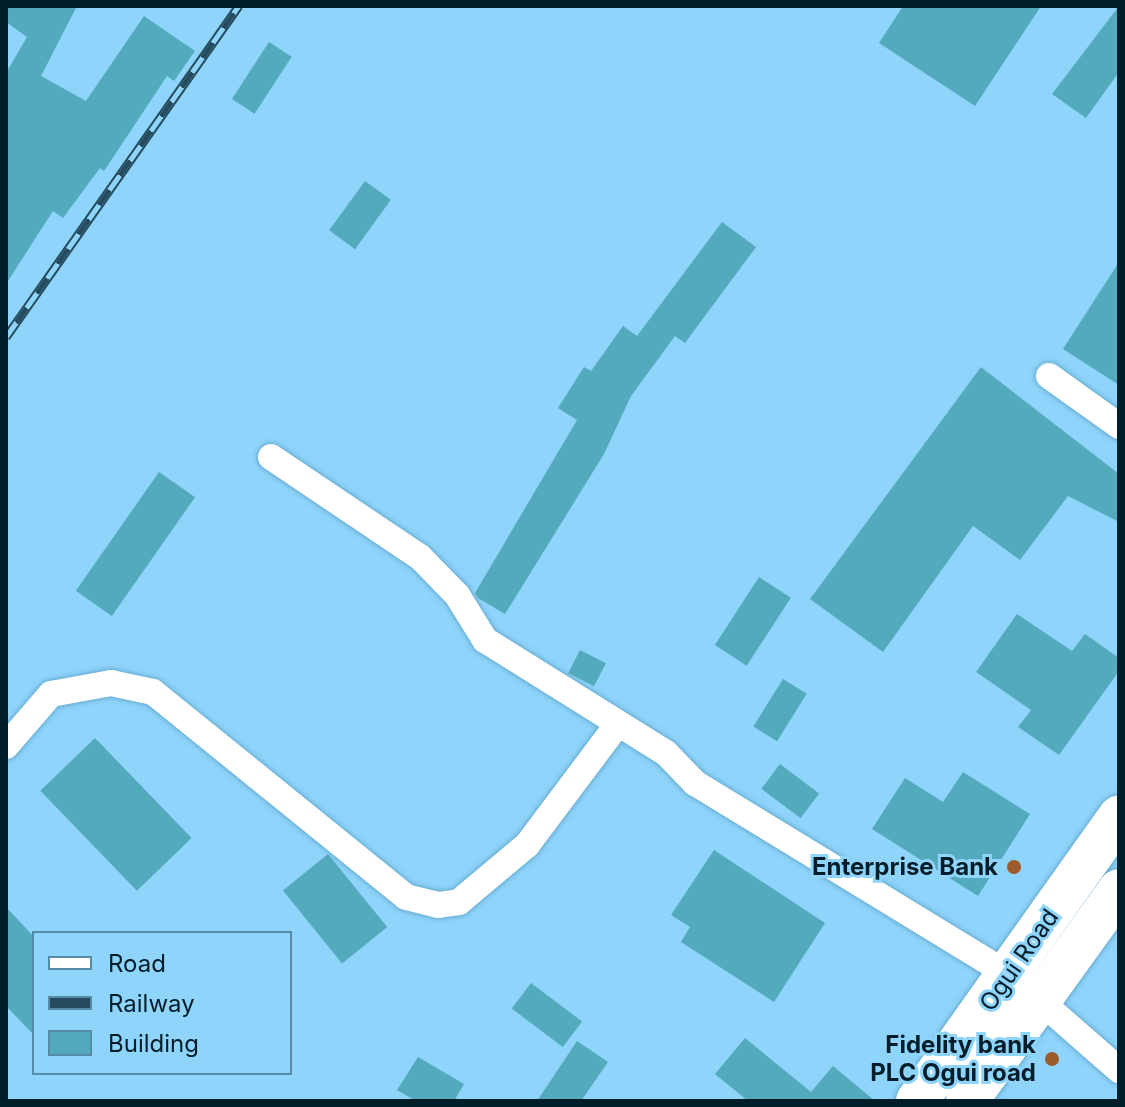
<!DOCTYPE html>
<html>
<head>
<meta charset="utf-8">
<style>
  body { margin:0 }
  #map { position:relative; width:1125px; height:1107px; overflow:hidden; background:#8fd4fa; font-family:Inter,sans-serif }
  div>[style] { position:absolute }
  [style*='--x'] { left:calc(var(--x)*1px); top:calc(var(--y)*1px); width:calc(var(--w)*1px); rotate:calc(var(--a)*1deg) }
  .building>* { inset:0; background:#53aabc; transform-origin:0 0 }
  .roads { filter:drop-shadow(0 0 2px #69add1) drop-shadow(0 0 2px #69add1) }
  .street>* { height:26px; margin:-13px; padding:0 13px; transform-origin:13px; border-radius:13px; background:#fff }
  .primary>* { height:42px; margin:-21px; padding:0 21px; transform-origin:21px; border-radius:21px; background:#fff }
  .rail>* { height:9px; margin-top:-4.5px; transform-origin:0; background:repeating-linear-gradient(90deg,#8fd4fa 0 18px,#254b5e 0 36px); box-sizing:border-box; border-block:2px solid #254b5e }
  .dots>* { width:22px; height:22px; translate:-50% -50%; box-sizing:border-box; border:4px solid #8fd4fa; border-radius:50% }
  span { translate:-50% -50%; white-space:nowrap; text-align:center; line-height:1.15; -webkit-text-stroke:6px #8fd4fa; paint-order:stroke }
  .poi-label { font-size:24px; color:#011d2a; font-weight:700 }
  .right { translate:-100% -50%; text-align:right }
  .street-label { font-size:24px; color:#011d2a }
  .frame { position:absolute; inset:0; border:8px solid #011d2a; pointer-events:none }
  .legend { position:absolute; left:32px; top:931px; width:260px; height:144px; box-sizing:border-box; background:#8fd4fa; border:2px solid #568ba7; margin:0; padding:10px 14px; list-style:none; font-size:24px; color:#011d2a }
  .legend li { display:flex; align-items:center; gap:16px; height:40px }
  .legend b { width:40px; border:2px solid #568ba7 }
</style>
</head>
<body>
<div id="map">
  <div class="building">
    <i style="clip-path:polygon(6px 6px,77px 6px,41px 76px,86px 101px,144px 16px,195px 51px,174px 81px,167px 76px,104px 171px,100px 168px,63px 218px,53px 211px,6px 284px,6px 73px,27px 37px,6px 22px)"></i>
    <i style="clip-path:polygon(903px 6px,1041px 6px,975px 106px,879px 43px)"></i>
    <i style="clip-path:polygon(1119px 6px,1119px 72px,1086px 118px,1052px 94px)"></i>
    <i style="left:269px;top:42px;width:27px;height:68px;rotate:33deg"></i>
    <i style="left:365px;top:181px;width:32px;height:61px;rotate:36deg"></i>
    <i style="clip-path:polygon(722px 222px,756px 247px,685px 343px,675px 336px,631px 396px,604px 454px,505px 614px,478px 598px,475px 593px,577px 420px,558px 408px,584px 367px,591px 371px,623px 326px,637px 336px)"></i>
    <i style="clip-path:polygon(1119px 262px,1119px 385px,1063px 349px)"></i>
    <i style="clip-path:polygon(981px 367px,1119px 474px,1119px 522px,1068px 496px,1020px 560px,973px 526px,883px 652px,810px 599px)"></i>
    <i style="left:159px;top:472px;width:44px;height:145px;rotate:35deg"></i>
    <i style="left:759px;top:577px;width:38px;height:81px;rotate:33deg"></i>
    <i style="clip-path:polygon(1017px 614px,1072px 651px,1085px 634px,1119px 658px,1119px 671px,1059px 755px,1018px 727px,1031px 710px,976px 672px)"></i>
    <i style="left:580px;top:650px;width:29px;height:26px;rotate:27deg"></i>
    <i style="left:783px;top:679px;width:28px;height:56px;rotate:32deg"></i>
    <i style="left:95px;top:738px;width:139px;height:76px;rotate:46deg"></i>
    <i style="left:780px;top:764px;width:49px;height:31px;rotate:37deg"></i>
    <i style="clip-path:polygon(963px 772px,1030px 814px,978px 896px,872px 829px,905px 778px,943px 802px)"></i>
    <i style="clip-path:polygon(714px 850px,825px 923px,774px 1002px,681px 942px,690px 927px,671px 915px)"></i>
    <i style="left:328px;top:854px;width:94px;height:58px;rotate:51deg"></i>
    <i style="clip-path:polygon(6px 907px,34px 937px,34px 1035px,6px 1006px)"></i>
    <i style="left:531px;top:983px;width:64px;height:32px;rotate:37deg"></i>
    <i style="clip-path:polygon(745px 1038px,811px 1092px,833px 1066px,875px 1101px,748px 1101px,715px 1074px)"></i>
    <i style="clip-path:polygon(577px 1041px,608px 1062px,581px 1101px,537px 1101px)"></i>
    <i style="clip-path:polygon(418px 1057px,464px 1084px,454px 1101px,416px 1101px,397px 1090px)"></i>
  </div>
  <div class="roads">
    <div class="street">
      <i style="--x:1049;--y:376;--w:86;--a:35.5"></i>
      <i style="--x:271;--y:457;--w:179;--a:33.9"></i>
      <i style="--x:420;--y:557;--w:53;--a:45.8"></i>
      <i style="--x:457;--y:595;--w:53;--a:58.1"></i>
      <i style="--x:485;--y:640;--w:213;--a:32"></i>
      <i style="--x:666;--y:753;--w:42;--a:46"></i>
      <i style="--x:695;--y:783;--w:368;--a:31.4"></i>
      <i style="--x:6;--y:746;--w:69;--a:-49.1"></i>
      <i style="--x:51;--y:694;--w:61;--a:-10.4"></i>
      <i style="--x:111;--y:683;--w:43;--a:12.1"></i>
      <i style="--x:153;--y:692;--w:326;--a:39"></i>
      <i style="--x:406;--y:897;--w:33;--a:14"></i>
      <i style="--x:438;--y:905;--w:21;--a:-8"></i>
      <i style="--x:459;--y:902;--w:89;--a:-40"></i>
      <i style="--x:527;--y:845;--w:150;--a:-53.1"></i>
      <i style="--x:1038;--y:999;--w:108;--a:41.2"></i>
    </div>
    <div class="primary">
      <i style="--x:917;--y:1101;--w:349;--a:-54.6"></i>
      <i style="--x:967;--y:1101;--w:260;--a:-54.2"></i>
    </div>
  </div>
  <div class="rail">
    <i style="--x:6;--y:337;--w:405;--a:-54.9"></i>
  </div>
  <div class="dots">
    <i style="left:1014px;top:867px;background:#9d5a2a"></i>
    <i style="left:1052px;top:1059px;background:#9d5a2a"></i>
  </div>
  <div class="poi-label">
    <span class="right" style="left:998px;top:867px">Enterprise Bank</span>
    <span class="right" style="left:1036px;top:1059px">Fidelity bank<br>PLC Ogui road</span>
  </div>
  <div class="street-label">
    <span style="left:1019px;top:960px;rotate:-55deg">Ogui Road</span>
  </div>
  <div class="frame"></div>
  <ul class="legend">
  <li><b style="height:10px;background:#fff"></b>Road</li>
  <li><b style="height:10px;background:#254b5e"></b>Railway</li>
  <li><b style="height:22px;background:#53aabc"></b>Building</li>
  </ul>
</div>
</body>
</html>
